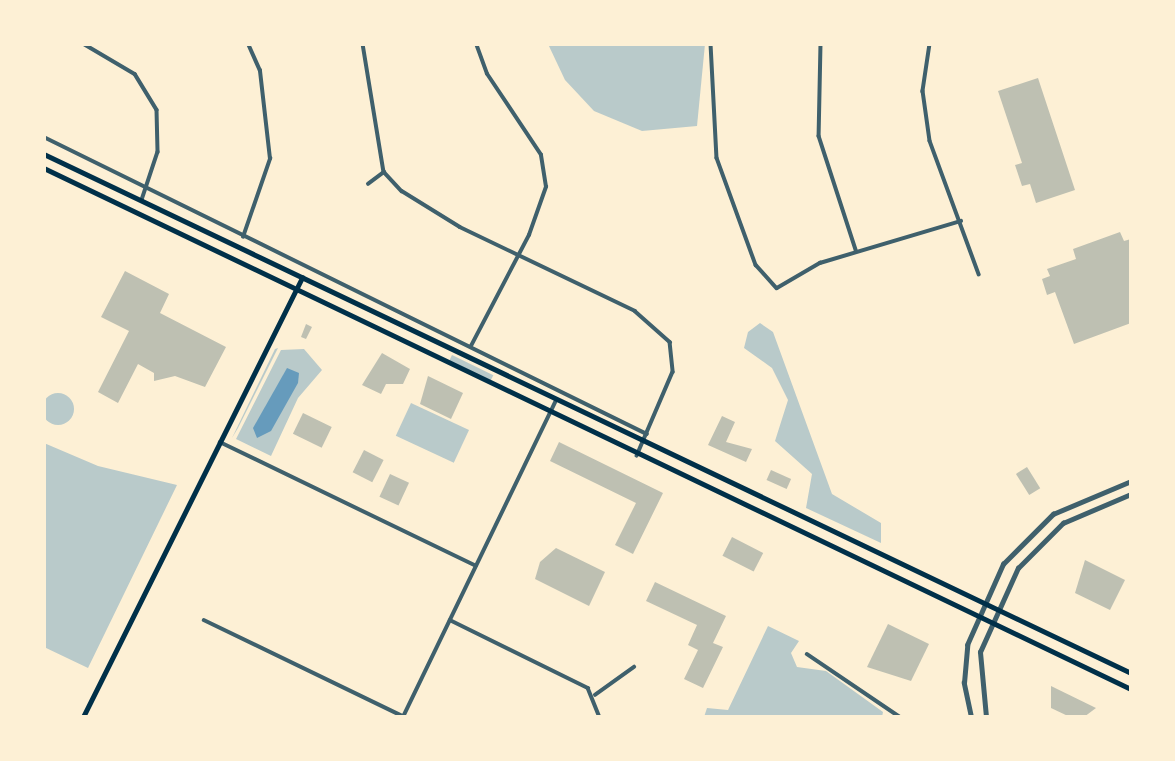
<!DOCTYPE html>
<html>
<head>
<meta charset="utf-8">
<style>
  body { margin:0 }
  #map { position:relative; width:1175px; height:761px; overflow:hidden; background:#fdf0d5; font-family:"Source Sans 3",sans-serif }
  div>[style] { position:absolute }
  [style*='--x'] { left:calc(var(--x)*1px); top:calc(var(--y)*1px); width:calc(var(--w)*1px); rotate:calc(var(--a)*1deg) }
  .green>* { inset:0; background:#b9caca; transform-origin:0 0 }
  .round { border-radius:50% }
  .water>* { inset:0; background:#669bbc }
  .building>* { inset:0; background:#bec0b2; transform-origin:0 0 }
  .minor>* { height:3.5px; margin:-1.75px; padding:0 1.75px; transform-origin:1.75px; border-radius:1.75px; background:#3f606c }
  .tertiary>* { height:4.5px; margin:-2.25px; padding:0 2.25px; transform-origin:2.25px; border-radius:2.25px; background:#3f606c }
  .secondary>* { height:4.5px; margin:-2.25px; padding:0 2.25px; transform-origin:2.25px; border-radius:2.25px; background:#003049 }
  span { translate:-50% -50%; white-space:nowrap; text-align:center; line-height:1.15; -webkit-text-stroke:6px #fdf0d5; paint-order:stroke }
  .frame { position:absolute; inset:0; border:46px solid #fdf0d5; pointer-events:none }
</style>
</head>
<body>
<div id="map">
  <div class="green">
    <i style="clip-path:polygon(548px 44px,705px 44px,697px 126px,642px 131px,594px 111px,565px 80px)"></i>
    <i style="clip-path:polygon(760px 323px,773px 332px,832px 494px,881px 523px,881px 543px,806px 508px,812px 474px,775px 441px,788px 400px,772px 368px,744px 348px,748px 332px)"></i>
    <i style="clip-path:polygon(278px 348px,238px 428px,232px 438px,275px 349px)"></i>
    <i style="clip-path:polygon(304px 349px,322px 370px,298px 398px,271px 456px,236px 439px,281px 350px)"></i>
    <i style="left:452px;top:355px;width:46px;height:6px;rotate:26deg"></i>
    <i class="round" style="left:42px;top:393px;width:32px;height:32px"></i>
    <i style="left:411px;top:403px;width:64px;height:36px;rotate:25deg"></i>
    <i style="clip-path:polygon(44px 443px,98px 466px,177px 485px,88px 668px,44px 647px)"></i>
    <i style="clip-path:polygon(768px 626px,799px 641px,791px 653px,797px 667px,826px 671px,883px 712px,882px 717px,704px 717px,707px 708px,728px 710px)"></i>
  </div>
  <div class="water">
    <i style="clip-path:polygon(287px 368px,299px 373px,298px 383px,271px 431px,257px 438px,253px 428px)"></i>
  </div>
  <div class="building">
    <i style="clip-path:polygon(1038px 78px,1075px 190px,1036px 203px,1030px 184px,1022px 186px,1015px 165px,1022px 163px,998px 91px)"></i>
    <i style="clip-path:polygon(1120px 232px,1124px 241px,1131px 239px,1131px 323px,1074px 344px,1055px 292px,1047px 295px,1042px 279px,1050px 276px,1047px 269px,1076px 259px,1073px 249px)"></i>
    <i style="clip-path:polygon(125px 271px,169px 294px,160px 313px,226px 347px,205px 387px,175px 376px,154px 381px,154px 373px,138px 364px,118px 403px,98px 392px,129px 331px,101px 317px)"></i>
    <i style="clip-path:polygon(306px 324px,312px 327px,306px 339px,301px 337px)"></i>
    <i style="clip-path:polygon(382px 353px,410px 369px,403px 384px,386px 384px,381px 394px,362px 385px)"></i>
    <i style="clip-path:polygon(428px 376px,463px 393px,451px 419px,420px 404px)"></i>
    <i style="left:303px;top:413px;width:32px;height:23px;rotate:26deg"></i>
    <i style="clip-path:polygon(722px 416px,735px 422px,726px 442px,752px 449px,746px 462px,708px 445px)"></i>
    <i style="clip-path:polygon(559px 442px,663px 493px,633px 554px,615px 545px,636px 503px,550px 461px)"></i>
    <i style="left:364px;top:450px;width:22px;height:25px;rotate:27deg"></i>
    <i style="left:1027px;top:467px;width:25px;height:13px;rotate:58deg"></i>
    <i style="left:771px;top:470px;width:22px;height:11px;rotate:24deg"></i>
    <i style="left:390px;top:474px;width:21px;height:25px;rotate:25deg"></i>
    <i style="left:732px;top:537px;width:35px;height:21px;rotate:27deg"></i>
    <i style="clip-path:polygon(556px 548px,605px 572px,589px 606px,535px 579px,540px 562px)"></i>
    <i style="clip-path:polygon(1085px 560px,1125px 580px,1110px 610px,1075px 593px)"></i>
    <i style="clip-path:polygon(655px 582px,726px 616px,713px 643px,723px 647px,703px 688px,684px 679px,698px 650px,688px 645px,697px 625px,646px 601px)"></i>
    <i style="clip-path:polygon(888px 624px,929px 644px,911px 681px,867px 667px)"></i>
    <i style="clip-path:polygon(1051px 686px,1096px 708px,1084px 717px,1070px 717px,1051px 708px)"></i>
  </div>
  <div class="minor">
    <i style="--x:84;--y:44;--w:59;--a:30.5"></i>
    <i style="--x:135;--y:74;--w:42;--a:58.6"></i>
    <i style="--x:157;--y:110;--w:42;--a:88.6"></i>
    <i style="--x:158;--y:152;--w:51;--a:108.4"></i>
    <i style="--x:363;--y:44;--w:130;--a:80.7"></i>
    <i style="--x:384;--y:172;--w:26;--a:47"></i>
    <i style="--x:402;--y:191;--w:68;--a:31.8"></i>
    <i style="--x:460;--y:227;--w:194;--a:25.6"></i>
    <i style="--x:635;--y:311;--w:47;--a:41.5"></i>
    <i style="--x:670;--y:342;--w:30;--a:84"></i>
    <i style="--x:673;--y:372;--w:91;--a:113.2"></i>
    <i style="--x:711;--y:44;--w:114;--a:87"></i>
    <i style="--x:717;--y:158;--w:114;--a:70"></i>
    <i style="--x:756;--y:265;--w:31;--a:48"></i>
    <i style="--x:777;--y:288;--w:50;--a:-30.2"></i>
    <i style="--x:820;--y:263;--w:147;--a:-16.6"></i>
    <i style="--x:821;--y:44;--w:92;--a:91.2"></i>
    <i style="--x:819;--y:136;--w:120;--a:72"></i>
    <i style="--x:930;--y:44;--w:48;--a:98.5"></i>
    <i style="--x:923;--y:91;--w:50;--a:82"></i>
    <i style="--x:930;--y:141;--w:142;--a:69.8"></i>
    <i style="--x:44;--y:137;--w:672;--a:26.22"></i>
    <i style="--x:368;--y:184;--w:20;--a:-37"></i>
    <i style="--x:243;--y:237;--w:83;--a:-70.9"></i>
    <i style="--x:270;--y:159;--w:89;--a:-96.5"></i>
    <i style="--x:260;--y:71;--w:30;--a:-114"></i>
    <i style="--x:471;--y:346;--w:125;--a:-62.4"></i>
    <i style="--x:529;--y:235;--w:51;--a:-70.5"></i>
    <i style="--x:546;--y:187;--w:32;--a:-99"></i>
    <i style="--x:541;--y:155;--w:97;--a:-123.7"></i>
    <i style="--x:487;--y:74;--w:32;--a:-110"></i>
    <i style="--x:220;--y:442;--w:284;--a:25.8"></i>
    <i style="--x:204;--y:620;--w:221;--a:25.8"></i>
    <i style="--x:450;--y:620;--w:154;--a:26.2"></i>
    <i style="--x:588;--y:688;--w:31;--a:68"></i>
    <i style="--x:807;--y:654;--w:112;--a:34.1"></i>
    <i style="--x:595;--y:695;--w:48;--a:-35.7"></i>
    <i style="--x:403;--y:717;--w:351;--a:-64.2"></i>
  </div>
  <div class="tertiary">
    <i style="--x:971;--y:717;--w:35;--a:-102"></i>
    <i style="--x:964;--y:683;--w:38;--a:-85"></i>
    <i style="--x:967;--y:645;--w:89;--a:-66"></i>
    <i style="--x:1003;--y:564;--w:71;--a:-45"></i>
    <i style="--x:1053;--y:514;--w:85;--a:-22.9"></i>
    <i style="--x:986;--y:717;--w:65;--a:-95.3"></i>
    <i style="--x:980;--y:652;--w:92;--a:-65.7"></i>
    <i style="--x:1018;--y:568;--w:64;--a:-45"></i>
    <i style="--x:1063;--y:523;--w:74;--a:-23.1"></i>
  </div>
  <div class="secondary">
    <i style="--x:44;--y:154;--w:1205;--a:25.52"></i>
    <i style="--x:44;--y:168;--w:1205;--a:25.61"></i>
    <i style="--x:83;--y:717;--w:491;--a:-63.5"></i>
  </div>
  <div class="frame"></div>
</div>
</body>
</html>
